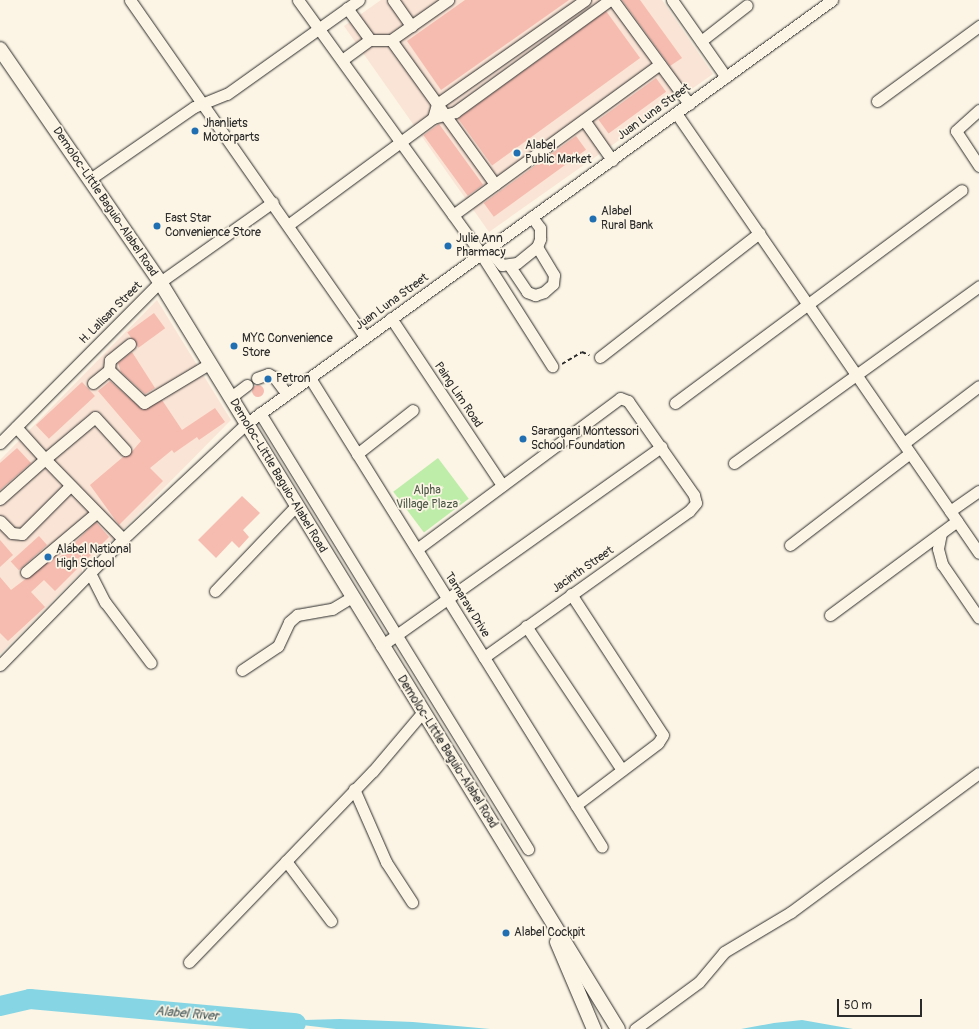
<!DOCTYPE html>
<html>
<head>
<meta charset="utf-8">
<style>
  body { margin:0 }
  #map { position:relative; width:979px; height:1029px; overflow:hidden; background:#fcf5e5; font-family:Pangolin,sans-serif }
  div>[style] { position:absolute }
  [style*='--x'] { left:calc(var(--x)*1px); top:calc(var(--y)*1px); width:calc(var(--w)*1px); rotate:calc(var(--a)*1deg) }
  .built>* { inset:0; background:#fae4d5 }
  .green>* { inset:0; background:#beeca9; transform-origin:0 0 }
  .water>* { inset:0; background:#86d5e4 }
  .river>* { height:20px; margin:-10px; padding:0 10px; transform-origin:10px; border-radius:10px; background:#86d5e4 }
  .building>* { inset:0; background:#f6bcb0; transform-origin:0 0 }
  .round { border-radius:50% }
  .path>* { height:2px; margin-top:-1px; transform-origin:0; background:repeating-linear-gradient(90deg,#2b2b2b 0 4px,transparent 0 7px) }
  .roads { filter:drop-shadow(0 0 1px #2b2b2b) drop-shadow(0 0 1px #2b2b2b) }
  .minor>* { height:11px; margin:-5.5px; padding:0 5.5px; transform-origin:5.5px; border-radius:5.5px; background:#fcf5e5 }
  .major>* { height:14px; margin:-7px; padding:0 7px; transform-origin:7px; border-radius:7px; background:#fcf5e5 }
  .dots>* { width:11px; height:11px; translate:-50% -50%; box-sizing:border-box; border:2px solid #fcf5e5; border-radius:50% }
  span { translate:-50% -50%; white-space:nowrap; text-align:center; line-height:1.15; -webkit-text-stroke:3.5px #fcf5e5; paint-order:stroke }
  .street-label { font-size:12px; color:#2b2b2b }
  .poi-label { font-size:12px; color:#2b2b2b }
  .left { translate:0 -50%; text-align:left }
  .park-label { font-size:12px; color:#505b4a }
  .water-label { font-size:13px; color:#425659; font-style:italic }
  .scale { position:absolute; left:837px; top:999px; width:85px; height:18px; box-sizing:border-box; border:2px solid #2b2b2b; border-top:0; padding-left:5px; font-size:12px; line-height:14px; white-space:nowrap; color:#2b2b2b; -webkit-text-stroke:3px #fcf5e5; paint-order:stroke }
</style>
</head>
<body>
<div id="map">
  <div class="built">
    <i style="clip-path:polygon(381px 0,662px 0,713px 74px,489px 232px,344px 26px)"></i>
    <i style="clip-path:polygon(157px 300px,231px 420px,0 654px,0 460px)"></i>
  </div>
  <div class="green">
    <i style="left:438px;top:458px;width:51px;height:56px;rotate:53deg"></i>
  </div>
  <div class="water">
    <i style="clip-path:polygon(340px 1019px,413px 1022px,490px 1029px,336px 1029px,268px 1021px)"></i>
    <i style="clip-path:polygon(802px 1020px,853px 1029px,741px 1029px,774px 1023px)"></i>
  </div>
  <div class="river">
    <i style="--x:0;--y:1006;--w:31;--a:-13"></i>
    <i style="--x:30;--y:999;--w:267;--a:5.2"></i>
  </div>
  <div class="building">
    <i style="clip-path:polygon(465px 0,569px 0,441px 90px,407px 41px)"></i>
    <i style="clip-path:polygon(622px 0,640px 0,682px 58px,670px 66px)"></i>
    <i style="left:606px;top:11px;width:58px;height:183px;rotate:54deg"></i>
    <i style="left:656px;top:78px;width:17px;height:71px;rotate:54deg"></i>
    <i style="left:439px;top:124px;width:75px;height:19px;rotate:54deg"></i>
    <i style="left:576px;top:136px;width:17px;height:114px;rotate:54deg"></i>
    <i style="left:154px;top:313px;width:19px;height:33px;rotate:54deg"></i>
    <i style="clip-path:polygon(132px 352px,155px 388px,145px 394px,121px 372px,118px 363px)"></i>
    <i style="clip-path:polygon(110px 381px,143px 410px,162px 400px,182px 430px,215px 408px,225px 422px,199px 440px,197px 437px,174px 453px,172px 450px,150px 468px,163px 481px,119px 525px,90px 485px,123px 457px,129px 455px,141px 441px,98px 391px)"></i>
    <i style="left:82px;top:382px;width:19px;height:63px;rotate:47deg"></i>
    <i class="round" style="left:252px;top:385px;width:12px;height:12px"></i>
    <i style="clip-path:polygon(17px 448px,31px 463px,0 490px,0 463px)"></i>
    <i style="clip-path:polygon(242px 496px,260px 513px,243px 530px,249px 537px,239px 548px,232px 541px,216px 558px,198px 540px)"></i>
    <i style="clip-path:polygon(96px 522px,109px 537px,55px 591px,44px 580px,31px 592px,45px 607px,8px 641px,0 633px,0 577px,11px 590px,57px 555px,59px 558px)"></i>
    <i style="left:39px;top:536px;width:12px;height:38px;rotate:48deg"></i>
    <i style="clip-path:polygon(0 540px,13px 555px,0 567px)"></i>
  </div>
  <div class="path">
    <i style="--x:562;--y:364;--w:23;--a:-31"></i>
    <i style="--x:582;--y:352;--w:8;--a:23"></i>
  </div>
  <div class="roads">
    <div class="minor">
      <i style="--x:130;--y:0;--w:411;--a:55.1"></i>
      <i style="--x:298;--y:0;--w:313;--a:54.2"></i>
      <i style="--x:481;--y:254;--w:133;--a:57.6"></i>
      <i style="--x:393;--y:0;--w:32;--a:55"></i>
      <i style="--x:613;--y:0;--w:129;--a:53.8"></i>
      <i style="--x:672;--y:0;--w:94;--a:55"></i>
      <i style="--x:347;--y:8;--w:39;--a:54"></i>
      <i style="--x:391;--y:40;--w:178;--a:54.2"></i>
      <i style="--x:701;--y:41;--w:58;--a:-38"></i>
      <i style="--x:342;--y:60;--w:34;--a:-36"></i>
      <i style="--x:370;--y:40;--w:21;--a:0"></i>
      <i style="--x:391;--y:40;--w:70;--a:-35.1"></i>
      <i style="--x:877;--y:101;--w:127;--a:-36.3"></i>
      <i style="--x:979;--y:110;--w:31;--a:138"></i>
      <i style="--x:956;--y:131;--w:42;--a:56.7"></i>
      <i style="--x:676;--y:113;--w:534;--a:55.45"></i>
      <i style="--x:433;--y:118;--w:15;--a:-74"></i>
      <i style="--x:437;--y:104;--w:181;--a:-35.1"></i>
      <i style="--x:584;--y:120;--w:49;--a:55"></i>
      <i style="--x:90;--y:179;--w:126;--a:-34.7"></i>
      <i style="--x:194;--y:107;--w:35;--a:-22"></i>
      <i style="--x:227;--y:94;--w:162;--a:-35.5"></i>
      <i style="--x:453;--y:215;--w:256;--a:-36.1"></i>
      <i style="--x:288;--y:225;--w:180;--a:-36.4"></i>
      <i style="--x:433;--y:118;--w:23;--a:-15"></i>
      <i style="--x:455;--y:112;--w:191;--a:-35.9"></i>
      <i style="--x:488;--y:248;--w:22;--a:51"></i>
      <i style="--x:502;--y:265;--w:15;--a:-8"></i>
      <i style="--x:517;--y:263;--w:26;--a:-39"></i>
      <i style="--x:537;--y:247;--w:9;--a:-69"></i>
      <i style="--x:540;--y:239;--w:11;--a:-90"></i>
      <i style="--x:540;--y:228;--w:14;--a:-126"></i>
      <i style="--x:509;--y:265;--w:32;--a:56"></i>
      <i style="--x:527;--y:292;--w:9;--a:21"></i>
      <i style="--x:535;--y:295;--w:9;--a:-18"></i>
      <i style="--x:544;--y:292;--w:12;--a:-42"></i>
      <i style="--x:553;--y:284;--w:9;--a:-84"></i>
      <i style="--x:554;--y:275;--w:33;--a:-121"></i>
      <i style="--x:391;--y:318;--w:201;--a:56.4"></i>
      <i style="--x:130;--y:344;--w:26;--a:141"></i>
      <i style="--x:110;--y:360;--w:10;--a:96"></i>
      <i style="--x:109;--y:370;--w:48;--a:43.3"></i>
      <i style="--x:144;--y:403;--w:76;--a:-31"></i>
      <i style="--x:600;--y:357;--w:202;--a:-37.9"></i>
      <i style="--x:257;--y:378;--w:12;--a:-20"></i>
      <i style="--x:268;--y:374;--w:7;--a:27"></i>
      <i style="--x:274;--y:377;--w:21;--a:53"></i>
      <i style="--x:310;--y:378;--w:552;--a:58.09"></i>
      <i style="--x:93;--y:383;--w:21;--a:-39"></i>
      <i style="--x:231;--y:397;--w:20;--a:-37"></i>
      <i style="--x:675;--y:403;--w:357;--a:-36.6"></i>
      <i style="--x:260;--y:413;--w:512;--a:58.42"></i>
      <i style="--x:16;--y:427;--w:43;--a:47.8"></i>
      <i style="--x:45;--y:459;--w:65;--a:-40"></i>
      <i style="--x:95;--y:417;--w:45;--a:47.7"></i>
      <i style="--x:0;--y:443;--w:227;--a:-45.2"></i>
      <i style="--x:160;--y:282;--w:138;--a:-35.3"></i>
      <i style="--x:904;--y:443;--w:94;--a:-37.2"></i>
      <i style="--x:357;--y:454;--w:71;--a:-38.2"></i>
      <i style="--x:734;--y:463;--w:302;--a:-35.8"></i>
      <i style="--x:0;--y:499;--w:60;--a:-41.6"></i>
      <i style="--x:45;--y:459;--w:112;--a:45.7"></i>
      <i style="--x:950;--y:511;--w:35;--a:-35"></i>
      <i style="--x:0;--y:521;--w:17;--a:45"></i>
      <i style="--x:12;--y:533;--w:10;--a:6"></i>
      <i style="--x:22;--y:534;--w:66;--a:-45"></i>
      <i style="--x:941;--y:533;--w:16;--a:101"></i>
      <i style="--x:938;--y:549;--w:16;--a:75"></i>
      <i style="--x:942;--y:564;--w:65;--a:55.6"></i>
      <i style="--x:790;--y:545;--w:151;--a:-37.5"></i>
      <i style="--x:417;--y:549;--w:253;--a:-36.6"></i>
      <i style="--x:620;--y:398;--w:9;--a:21"></i>
      <i style="--x:628;--y:401;--w:115;--a:54.9"></i>
      <i style="--x:694;--y:495;--w:8;--a:76"></i>
      <i style="--x:696;--y:503;--w:11;--a:131"></i>
      <i style="--x:689;--y:511;--w:252;--a:144.5"></i>
      <i style="--x:26;--y:572;--w:92;--a:-40.1"></i>
      <i style="--x:90;--y:573;--w:33;--a:63"></i>
      <i style="--x:105;--y:602;--w:76;--a:53"></i>
      <i style="--x:215;--y:591;--w:119;--a:-46.4"></i>
      <i style="--x:571;--y:594;--w:168;--a:56.9"></i>
      <i style="--x:663;--y:735;--w:9;--a:122"></i>
      <i style="--x:658;--y:743;--w:103;--a:142.9"></i>
      <i style="--x:830;--y:615;--w:158;--a:-36.5"></i>
      <i style="--x:526;--y:626;--w:173;--a:56.3"></i>
      <i style="--x:381;--y:646;--w:344;--a:-35.4"></i>
      <i style="--x:0;--y:665;--w:176;--a:-45.7"></i>
      <i style="--x:123;--y:539;--w:170;--a:-43.1"></i>
      <i style="--x:247;--y:423;--w:722;--a:-35.87"></i>
      <i style="--x:242;--y:670;--w:43;--a:-33.7"></i>
      <i style="--x:278;--y:646;--w:26;--a:-65"></i>
      <i style="--x:289;--y:622;--w:11;--a:-41"></i>
      <i style="--x:297;--y:615;--w:36;--a:-10"></i>
      <i style="--x:332;--y:609;--w:23;--a:-31"></i>
      <i style="--x:354;--y:789;--w:80;--a:66.3"></i>
      <i style="--x:386;--y:862;--w:48;--a:57"></i>
      <i style="--x:286;--y:861;--w:75;--a:53.1"></i>
      <i style="--x:189;--y:962;--w:265;--a:-46.1"></i>
      <i style="--x:373;--y:771;--w:76;--a:-49.8"></i>
      <i style="--x:635;--y:1029;--w:79;--a:-36.3"></i>
      <i style="--x:699;--y:982;--w:39;--a:-50"></i>
      <i style="--x:724;--y:952;--w:78;--a:-30.8"></i>
      <i style="--x:791;--y:912;--w:234;--a:-36.5"></i>
    </div>
    <div class="major">
      <i style="--x:0;--y:49;--w:283;--a:55.5"></i>
      <i style="--x:160;--y:282;--w:876;--a:58.49"></i>
      <i style="--x:557;--y:942;--w:95;--a:67"></i>
    </div>
  </div>
  <div class="dots">
    <i style="left:195px;top:131px;background:#1f6fb2"></i>
    <i style="left:517px;top:153px;background:#1f6fb2"></i>
    <i style="left:593px;top:219px;background:#1f6fb2"></i>
    <i style="left:157px;top:226px;background:#1f6fb2"></i>
    <i style="left:448px;top:246px;background:#1f6fb2"></i>
    <i style="left:234px;top:346px;background:#1f6fb2"></i>
    <i style="left:268px;top:379px;background:#1f6fb2"></i>
    <i style="left:523px;top:439px;background:#1f6fb2"></i>
    <i style="left:48px;top:557px;background:#1f6fb2"></i>
    <i style="left:506px;top:933px;background:#1f6fb2"></i>
  </div>
  <div class="street-label">
    <span style="left:654px;top:112px;rotate:-36deg">Juan Luna Street</span>
    <span style="left:105px;top:202px;rotate:56deg">Demoloc-Little Baguio-Alabel Road</span>
    <span style="left:392px;top:302px;rotate:-36deg">Juan Luna Street</span>
    <span style="left:111px;top:313px;rotate:-45deg">H. Lalisan Street</span>
    <span style="left:458px;top:395px;rotate:56deg">Paing Lim Road</span>
    <span style="left:278px;top:476px;rotate:59deg">Demoloc-Little Baguio-Alabel Road</span>
    <span style="left:583px;top:570px;rotate:-35deg">Jacinth Street</span>
    <span style="left:467px;top:605px;rotate:58deg">Tamaraw Drive</span>
    <span style="left:447px;top:752px;rotate:58deg">Demoloc-Little Baguio-Alabel Road</span>
  </div>
  <div class="poi-label">
    <span class="left" style="left:203px;top:131px">Jhanliets<br>Motorparts</span>
    <span class="left" style="left:525px;top:153px">Alabel<br>Public Market</span>
    <span class="left" style="left:601px;top:219px">Alabel<br>Rural Bank</span>
    <span class="left" style="left:165px;top:226px">East Star<br>Convenience Store</span>
    <span class="left" style="left:456px;top:246px">Julie Ann<br>Pharmacy</span>
    <span class="left" style="left:242px;top:346px">MYC Convenience<br>Store</span>
    <span class="left" style="left:276px;top:379px">Petron</span>
    <span class="left" style="left:531px;top:439px">Sarangani Montessori<br>School Foundation</span>
    <span class="left" style="left:56px;top:557px">Alabel National<br>High School</span>
    <span class="left" style="left:514px;top:933px">Alabel Cockpit</span>
  </div>
  <div class="park-label">
    <span style="left:427px;top:498px">Alpha<br>Village Plaza</span>
  </div>
  <div class="water-label">
    <span style="left:187px;top:1014px;rotate:5deg">Alabel River</span>
  </div>
  <div class="scale">50 m</div>
</div>
</body>
</html>
